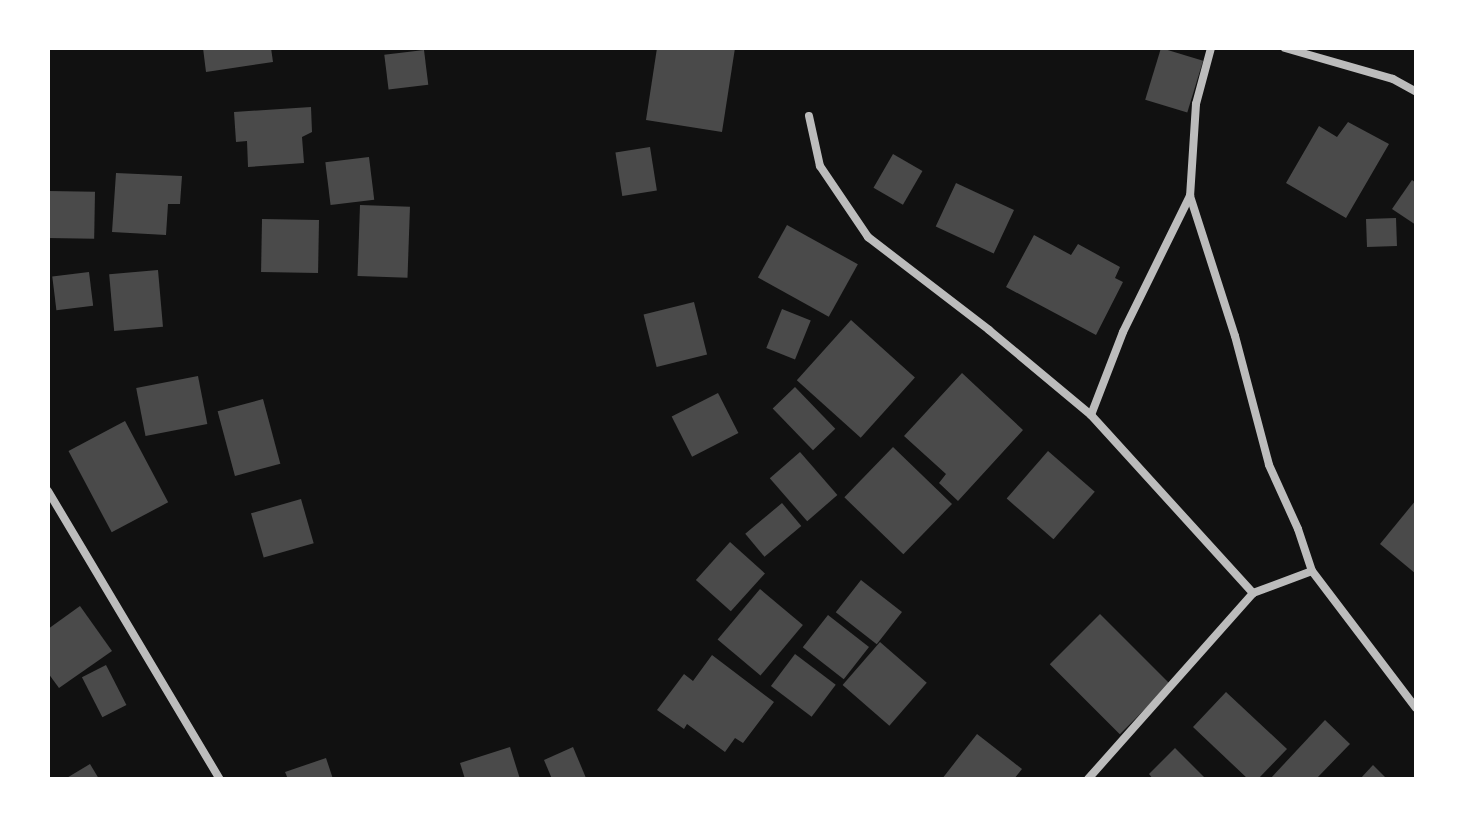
<!DOCTYPE html>
<html>
<head>
<meta charset="utf-8">
<style>
  body { margin:0 }
  #map { position:relative; width:1464px; height:827px; overflow:hidden; background:#111; font-family:"Playfair Display",serif }
  div>[style] { position:absolute }
  [style*='--x'] { left:calc(var(--x)*1px); top:calc(var(--y)*1px); width:calc(var(--w)*1px); rotate:calc(var(--a)*1deg) }
  .building>* { inset:0; background:#4a4a4a; transform-origin:0 0 }
  .minor>* { height:8px; margin:-4px; padding:0 4px; transform-origin:4px; border-radius:4px; background:#bcbcbc }
  span { translate:-50% -50%; white-space:nowrap; text-align:center; line-height:1.15; -webkit-text-stroke:7px #fff; paint-order:stroke }
  .frame { position:absolute; inset:0; border:50px solid #fff; pointer-events:none }
</style>
</head>
<body>
<div id="map">
  <div class="building">
    <i style="clip-path:polygon(203px 48px,271px 48px,273px 62px,206px 72px)"></i>
    <i style="clip-path:polygon(657px 48px,735px 48px,722px 132px,646px 120px)"></i>
    <i style="left:1161px;top:48px;width:44px;height:54px;rotate:17deg"></i>
    <i style="left:424px;top:50px;width:35px;height:40px;rotate:83deg"></i>
    <i style="clip-path:polygon(311px 107px,312px 132px,302px 137px,304px 163px,248px 167px,247px 141px,236px 142px,234px 112px)"></i>
    <i style="clip-path:polygon(1348px 122px,1389px 144px,1346px 218px,1286px 183px,1319px 126px,1337px 137px)"></i>
    <i style="left:650px;top:147px;width:44px;height:35px;rotate:81deg"></i>
    <i style="left:893px;top:154px;width:34px;height:39px;rotate:30deg"></i>
    <i style="left:369px;top:157px;width:43px;height:44px;rotate:83deg"></i>
    <i style="clip-path:polygon(116px 173px,182px 176px,180px 204px,168px 204px,166px 235px,112px 232px)"></i>
    <i style="clip-path:polygon(1412px 180px,1416px 183px,1416px 225px,1392px 209px)"></i>
    <i style="left:956px;top:183px;width:64px;height:48px;rotate:25deg"></i>
    <i style="left:48px;top:191px;width:47px;height:47px;rotate:1deg"></i>
    <i style="left:360px;top:205px;width:50px;height:71px;rotate:2deg"></i>
    <i style="left:1396px;top:218px;width:28px;height:30px;rotate:88deg"></i>
    <i style="left:262px;top:219px;width:57px;height:53px;rotate:1deg"></i>
    <i style="left:787px;top:225px;width:81px;height:60px;rotate:29deg"></i>
    <i style="clip-path:polygon(1034px 235px,1071px 255px,1078px 244px,1120px 267px,1115px 278px,1123px 282px,1096px 335px,1006px 287px)"></i>
    <i style="left:158px;top:270px;width:57px;height:49px;rotate:85deg"></i>
    <i style="left:89px;top:272px;width:34px;height:37px;rotate:83deg"></i>
    <i style="left:694px;top:302px;width:54px;height:52px;rotate:76deg"></i>
    <i style="left:782px;top:309px;width:31px;height:42px;rotate:22deg"></i>
    <i style="left:851px;top:320px;width:86px;height:81px;rotate:42deg"></i>
    <i style="clip-path:polygon(962px 373px,1023px 430px,958px 501px,939px 483px,946px 474px,904px 436px)"></i>
    <i style="left:198px;top:376px;width:49px;height:63px;rotate:79deg"></i>
    <i style="left:795px;top:387px;width:58px;height:31px;rotate:46deg"></i>
    <i style="left:718px;top:393px;width:45px;height:52px;rotate:63deg"></i>
    <i style="left:263px;top:399px;width:67px;height:47px;rotate:75deg"></i>
    <i style="left:125px;top:421px;width:92px;height:64px;rotate:62deg"></i>
    <i style="left:893px;top:447px;width:82px;height:70px;rotate:44deg"></i>
    <i style="left:1048px;top:451px;width:62px;height:63px;rotate:41deg"></i>
    <i style="left:800px;top:452px;width:57px;height:40px;rotate:49deg"></i>
    <i style="left:301px;top:499px;width:46px;height:52px;rotate:74deg"></i>
    <i style="clip-path:polygon(1416px 500px,1416px 574px,1380px 544px)"></i>
    <i style="left:782px;top:503px;width:30px;height:48px;rotate:50deg"></i>
    <i style="left:730px;top:542px;width:47px;height:51px;rotate:42deg"></i>
    <i style="left:861px;top:580px;width:52px;height:41px;rotate:38deg"></i>
    <i style="left:760px;top:589px;width:56px;height:66px;rotate:40deg"></i>
    <i style="clip-path:polygon(80px 606px,112px 651px,59px 688px,48px 673px,48px 629px)"></i>
    <i style="left:1100px;top:614px;width:99px;height:71px;rotate:45deg"></i>
    <i style="left:828px;top:615px;width:52px;height:41px;rotate:38deg"></i>
    <i style="left:880px;top:642px;width:62px;height:57px;rotate:41deg"></i>
    <i style="left:795px;top:654px;width:51px;height:40px;rotate:37deg"></i>
    <i style="clip-path:polygon(712px 655px,774px 702px,743px 743px,735px 738px,725px 752px,687px 724px,684px 729px,657px 710px,684px 674px,693px 681px)"></i>
    <i style="left:106px;top:665px;width:45px;height:27px;rotate:63deg"></i>
    <i style="clip-path:polygon(1226px 692px,1287px 749px,1258px 779px,1248px 779px,1193px 727px)"></i>
    <i style="clip-path:polygon(1325px 720px,1350px 744px,1316px 779px,1270px 779px)"></i>
    <i style="clip-path:polygon(977px 734px,1022px 769px,1014px 779px,942px 779px)"></i>
    <i style="clip-path:polygon(510px 747px,520px 779px,465px 779px,460px 763px)"></i>
    <i style="clip-path:polygon(573px 747px,586px 778px,552px 779px,544px 760px)"></i>
    <i style="clip-path:polygon(1175px 748px,1206px 779px,1153px 779px,1149px 774px)"></i>
    <i style="clip-path:polygon(326px 758px,333px 779px,288px 779px,285px 772px)"></i>
    <i style="clip-path:polygon(90px 764px,99px 779px,65px 779px)"></i>
    <i style="clip-path:polygon(1373px 765px,1387px 779px,1360px 779px)"></i>
  </div>
  <div class="minor">
    <i style="--x:1211;--y:48;--w:58;--a:105"></i>
    <i style="--x:1196;--y:104;--w:92;--a:93.7"></i>
    <i style="--x:1190;--y:196;--w:147;--a:72.2"></i>
    <i style="--x:1235;--y:336;--w:133;--a:75.2"></i>
    <i style="--x:1269;--y:465;--w:70;--a:65.6"></i>
    <i style="--x:1298;--y:529;--w:44;--a:71.6"></i>
    <i style="--x:1312;--y:571;--w:172;--a:52.8"></i>
    <i style="--x:1285;--y:48;--w:112;--a:16"></i>
    <i style="--x:1393;--y:79;--w:26;--a:29"></i>
    <i style="--x:809;--y:116;--w:51;--a:77.6"></i>
    <i style="--x:820;--y:166;--w:86;--a:55.9"></i>
    <i style="--x:868;--y:237;--w:153;--a:37.5"></i>
    <i style="--x:989;--y:330;--w:133;--a:39.8"></i>
    <i style="--x:1091;--y:415;--w:241;--a:47.7"></i>
    <i style="--x:1091;--y:415;--w:89;--a:-68.9"></i>
    <i style="--x:1123;--y:332;--w:152;--a:-63.8"></i>
    <i style="--x:48;--y:491;--w:335;--a:59.2"></i>
    <i style="--x:1088;--y:779;--w:249;--a:-48.4"></i>
    <i style="--x:1253;--y:593;--w:63;--a:-20.4"></i>
  </div>
  <div class="frame"></div>
</div>
</body>
</html>
